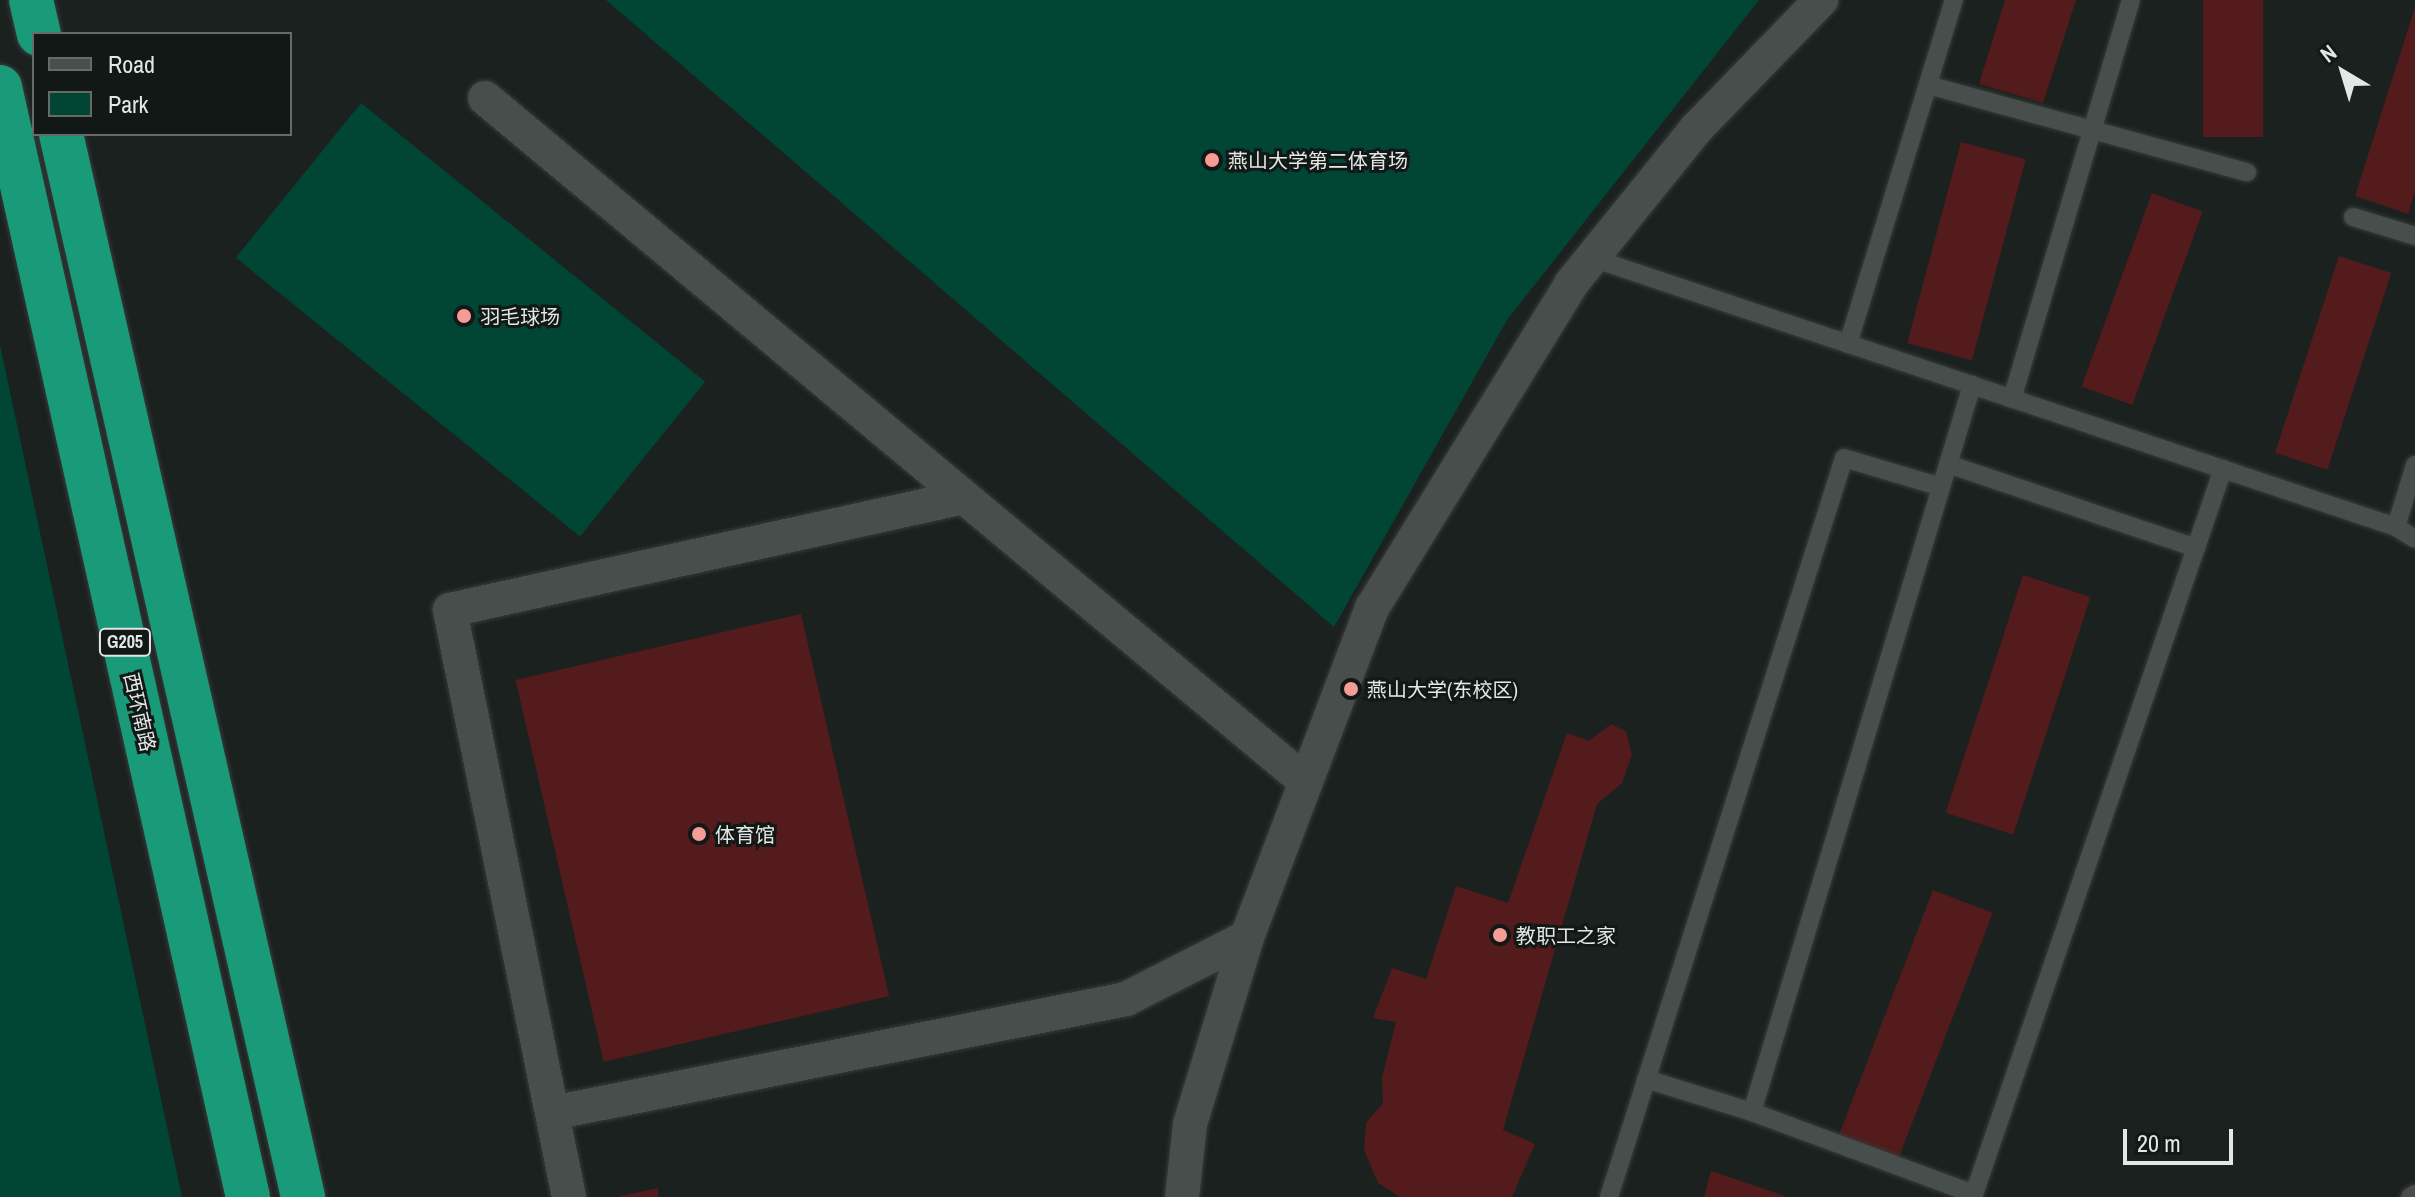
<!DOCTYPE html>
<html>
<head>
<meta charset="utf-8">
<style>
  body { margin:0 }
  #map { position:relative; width:2415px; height:1197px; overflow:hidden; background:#1b211f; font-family:"Archivo Narrow","Noto Sans SC",sans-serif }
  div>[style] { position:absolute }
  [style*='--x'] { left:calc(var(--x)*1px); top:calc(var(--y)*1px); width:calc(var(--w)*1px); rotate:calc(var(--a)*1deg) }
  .green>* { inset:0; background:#014534; transform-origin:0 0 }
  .building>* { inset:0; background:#531b1b; transform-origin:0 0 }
  .roads { filter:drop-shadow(0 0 2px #373b39) drop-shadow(0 0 2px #373b39) }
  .lane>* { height:18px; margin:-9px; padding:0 9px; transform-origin:9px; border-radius:9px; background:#474e4b }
  .street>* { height:34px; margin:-17px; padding:0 17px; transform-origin:17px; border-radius:17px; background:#474e4b }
  .highway>* { height:44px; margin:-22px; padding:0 22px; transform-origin:22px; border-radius:22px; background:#199a79 }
  .dots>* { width:22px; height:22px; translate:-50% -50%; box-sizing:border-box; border:4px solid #121816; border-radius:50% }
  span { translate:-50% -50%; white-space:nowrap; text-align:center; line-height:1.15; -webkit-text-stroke:6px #121816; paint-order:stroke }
  .shield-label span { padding:2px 6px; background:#121816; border:2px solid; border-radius:6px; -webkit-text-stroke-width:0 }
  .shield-label { font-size:18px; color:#e3e7e5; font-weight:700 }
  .poi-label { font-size:20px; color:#e3e7e5 }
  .left { translate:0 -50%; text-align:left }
  .street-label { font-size:20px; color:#e3e7e5 }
  .legend { position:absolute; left:32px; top:32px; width:260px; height:104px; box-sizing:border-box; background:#121816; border:2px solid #666b69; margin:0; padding:10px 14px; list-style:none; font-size:24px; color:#e3e7e5 }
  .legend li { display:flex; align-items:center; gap:16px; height:40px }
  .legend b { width:40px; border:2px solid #666b69 }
  .north { position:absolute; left:2303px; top:32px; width:80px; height:80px; -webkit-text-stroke:6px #121816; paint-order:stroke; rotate:322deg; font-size:22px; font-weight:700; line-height:32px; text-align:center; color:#e3e7e5 }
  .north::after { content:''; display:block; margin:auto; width:28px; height:36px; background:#e3e7e5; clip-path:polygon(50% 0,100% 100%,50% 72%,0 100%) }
  .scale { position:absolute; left:2123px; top:1129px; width:110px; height:36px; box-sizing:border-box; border:4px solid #e3e7e5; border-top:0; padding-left:10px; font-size:24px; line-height:28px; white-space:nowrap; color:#e3e7e5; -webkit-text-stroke:6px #121816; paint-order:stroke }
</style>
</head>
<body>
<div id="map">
  <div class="green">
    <i style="clip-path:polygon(606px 0,1759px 0,1507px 320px,1334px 627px)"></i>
    <i style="left:361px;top:103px;width:443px;height:199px;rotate:39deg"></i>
    <i style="clip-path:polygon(0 345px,182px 1197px,0 1197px)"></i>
  </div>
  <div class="building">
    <i style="clip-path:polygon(2005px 0,2076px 0,2043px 103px,1979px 84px)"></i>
    <i style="left:2203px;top:0;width:60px;height:137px"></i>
    <i style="clip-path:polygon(2415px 7px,2415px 192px,2408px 214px,2355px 196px)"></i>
    <i style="left:1961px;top:142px;width:67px;height:208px;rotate:15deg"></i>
    <i style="left:2152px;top:193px;width:54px;height:206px;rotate:20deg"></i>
    <i style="left:2339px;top:256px;width:55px;height:207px;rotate:18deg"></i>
    <i style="left:2023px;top:575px;width:71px;height:250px;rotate:18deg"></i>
    <i style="left:801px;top:614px;width:392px;height:293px;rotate:77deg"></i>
    <i style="clip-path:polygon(1611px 724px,1626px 731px,1632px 755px,1622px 783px,1597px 804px,1503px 1130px,1535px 1144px,1512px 1197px,1400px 1197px,1378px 1183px,1364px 1150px,1366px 1123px,1383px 1103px,1382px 1078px,1396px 1022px,1373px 1018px,1392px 968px,1426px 979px,1456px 886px,1508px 903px,1567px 733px,1589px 741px)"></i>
    <i style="left:1933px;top:890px;width:64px;height:264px;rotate:21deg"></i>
    <i style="clip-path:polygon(1711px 1171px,1785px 1196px,1785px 1197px,1704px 1197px)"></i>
    <i style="clip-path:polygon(658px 1188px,658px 1197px,621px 1197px,620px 1196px)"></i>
  </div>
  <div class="roads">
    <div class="lane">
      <i style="--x:1928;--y:85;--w:331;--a:15.3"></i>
      <i style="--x:2353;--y:217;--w:65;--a:17"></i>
      <i style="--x:1592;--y:258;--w:848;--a:18.5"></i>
      <i style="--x:2396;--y:527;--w:22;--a:32"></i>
      <i style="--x:1848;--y:344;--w:360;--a:-72.9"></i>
      <i style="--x:2012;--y:399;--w:416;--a:-73.4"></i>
      <i style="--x:1948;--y:464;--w:262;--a:18.7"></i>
      <i style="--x:2396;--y:527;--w:65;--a:-73"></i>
      <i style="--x:1646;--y:1079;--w:111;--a:17.3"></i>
      <i style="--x:1752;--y:1112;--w:760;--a:-73.16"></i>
      <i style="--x:1752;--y:1112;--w:237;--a:20.3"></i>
      <i style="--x:1609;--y:1197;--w:775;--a:-72.36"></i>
      <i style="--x:1844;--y:458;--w:101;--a:16.6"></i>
      <i style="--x:1973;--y:1197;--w:770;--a:-71.05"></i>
      <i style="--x:2410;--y:1197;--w:6;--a:-31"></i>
    </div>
    <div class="street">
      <i style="--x:485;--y:98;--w:1067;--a:39.79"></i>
      <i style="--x:552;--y:1113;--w:585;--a:-11.23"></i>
      <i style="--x:1126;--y:999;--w:136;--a:-27.1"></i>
      <i style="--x:569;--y:1197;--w:599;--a:-101.46"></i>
      <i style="--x:450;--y:610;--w:526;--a:-12.4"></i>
      <i style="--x:1182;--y:1197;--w:73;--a:-83.7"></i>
      <i style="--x:1190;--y:1124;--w:195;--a:-73"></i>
      <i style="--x:1247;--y:937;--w:352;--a:-69.2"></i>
      <i style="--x:1372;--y:608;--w:380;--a:-58.4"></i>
      <i style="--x:1571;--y:284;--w:199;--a:-51.1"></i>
      <i style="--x:1696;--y:129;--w:180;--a:-45.9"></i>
    </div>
    <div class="highway">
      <i style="--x:31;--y:0;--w:35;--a:77"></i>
      <i style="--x:0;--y:87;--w:1137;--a:77.41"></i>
      <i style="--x:61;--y:134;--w:1090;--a:77.17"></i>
    </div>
  </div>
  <div class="dots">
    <i style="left:1212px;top:160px;background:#f59c96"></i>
    <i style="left:464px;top:316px;background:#f59c96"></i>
    <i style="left:1351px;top:689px;background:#f59c96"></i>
    <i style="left:699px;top:834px;background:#f59c96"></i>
    <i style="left:1500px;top:935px;background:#f59c96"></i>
  </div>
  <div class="shield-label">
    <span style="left:125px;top:642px">G205</span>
  </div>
  <div class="poi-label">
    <span class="left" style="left:1228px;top:160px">燕山大学第二体育场</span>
    <span class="left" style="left:480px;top:316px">羽毛球场</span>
    <span class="left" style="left:1367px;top:689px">燕山大学(东校区)</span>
    <span class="left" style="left:715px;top:834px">体育馆</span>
    <span class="left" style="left:1516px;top:935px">教职工之家</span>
  </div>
  <div class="street-label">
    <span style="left:140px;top:712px;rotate:77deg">西环南路</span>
  </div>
  <ul class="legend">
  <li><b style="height:10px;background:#474e4b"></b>Road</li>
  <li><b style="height:22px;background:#014534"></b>Park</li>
  </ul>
  <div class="north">N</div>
  <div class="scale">20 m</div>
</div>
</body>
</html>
